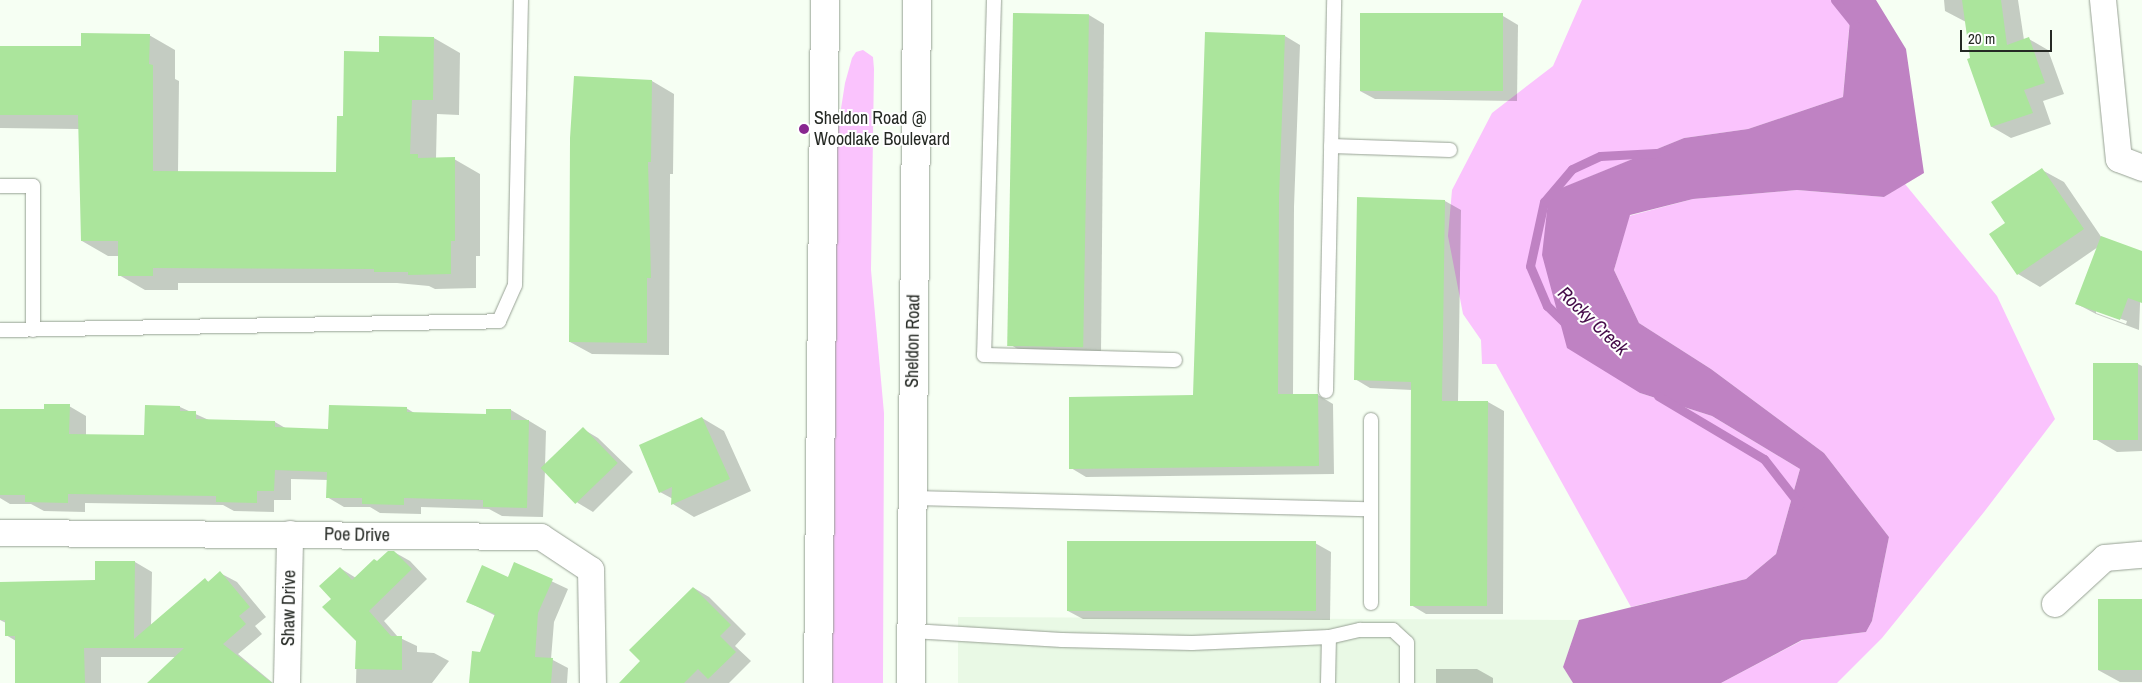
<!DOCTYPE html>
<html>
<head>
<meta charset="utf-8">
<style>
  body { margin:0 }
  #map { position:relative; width:2142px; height:683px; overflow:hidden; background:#f6fff3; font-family:"Archivo Narrow",sans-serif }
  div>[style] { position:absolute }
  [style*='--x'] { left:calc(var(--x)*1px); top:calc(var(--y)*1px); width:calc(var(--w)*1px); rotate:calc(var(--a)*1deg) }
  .built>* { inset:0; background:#e9f9e5 }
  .green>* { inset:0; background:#fac3fd }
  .water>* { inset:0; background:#bf82c3 }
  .shadow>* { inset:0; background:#0003 }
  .stream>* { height:9px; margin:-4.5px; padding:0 4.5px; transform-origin:4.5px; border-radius:4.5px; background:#bf82c3 }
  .building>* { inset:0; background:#abe59c; transform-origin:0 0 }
  .roads { filter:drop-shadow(0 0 1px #97a194) drop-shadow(0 0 1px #97a194) }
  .lane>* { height:14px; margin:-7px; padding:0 7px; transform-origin:7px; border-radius:7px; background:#fff }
  .street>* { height:26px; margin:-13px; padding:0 13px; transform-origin:13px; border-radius:13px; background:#fff }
  .secondary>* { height:28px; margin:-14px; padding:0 14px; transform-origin:14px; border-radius:14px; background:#fff }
  .dots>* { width:14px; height:14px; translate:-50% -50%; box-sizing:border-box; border:2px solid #fff; border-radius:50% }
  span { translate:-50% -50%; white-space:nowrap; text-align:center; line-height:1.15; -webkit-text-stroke:4px #fff; paint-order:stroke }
  .poi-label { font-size:18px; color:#252924 }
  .left { translate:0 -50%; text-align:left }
  .street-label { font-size:18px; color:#252924 }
  .water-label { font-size:19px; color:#450c49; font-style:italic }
  .scale { position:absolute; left:1960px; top:30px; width:92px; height:22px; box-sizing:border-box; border:2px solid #252924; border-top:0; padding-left:6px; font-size:15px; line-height:18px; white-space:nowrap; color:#252924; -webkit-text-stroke:4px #fff; paint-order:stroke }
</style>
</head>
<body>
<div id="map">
  <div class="built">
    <i style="clip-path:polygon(958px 617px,1579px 620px,1563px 667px,1573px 683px,958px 683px)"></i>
  </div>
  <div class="green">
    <i style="clip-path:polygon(1582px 0,1838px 0,1850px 19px,1843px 97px,1748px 129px,1684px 138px,1550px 193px,1640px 393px,1712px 416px,1800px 469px,1776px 554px,1746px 579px,1631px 607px,1496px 364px,1482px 364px,1481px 340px,1463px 314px,1448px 236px,1452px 190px,1492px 113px,1553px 66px)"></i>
    <i style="clip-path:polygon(863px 50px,873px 57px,874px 69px,871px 270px,884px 413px,883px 683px,827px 683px,835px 147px,845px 83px,852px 58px,856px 52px)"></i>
    <i style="clip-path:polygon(1905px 184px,1997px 296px,2055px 419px,1984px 512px,1882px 638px,1837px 683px,1721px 683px,1803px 640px,1866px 632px,1872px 621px,1889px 537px,1824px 453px,1711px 369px,1639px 323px,1614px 270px,1629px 216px,1693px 199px,1797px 190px,1884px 197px)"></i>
  </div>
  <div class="water">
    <i style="clip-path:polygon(1838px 0,1876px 0,1906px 49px,1924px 173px,1884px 197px,1797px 190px,1693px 199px,1630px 215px,1614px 270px,1639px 323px,1711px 369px,1824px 453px,1889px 537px,1872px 621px,1866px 632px,1802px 640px,1721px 683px,1573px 683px,1563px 667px,1579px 620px,1746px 579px,1776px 554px,1800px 469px,1712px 416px,1640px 393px,1567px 348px,1542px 255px,1549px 193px,1684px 138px,1748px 129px,1843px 97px,1850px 20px)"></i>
  </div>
  <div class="shadow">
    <i style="clip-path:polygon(1944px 0,2018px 0,2024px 40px,2029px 39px,2048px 50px,2064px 94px,2043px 101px,2051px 124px,2011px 138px,1992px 127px,1971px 59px,1966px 22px,1945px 11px)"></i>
    <i style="clip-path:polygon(1089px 15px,1104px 24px,1101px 355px,1026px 354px,1011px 345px)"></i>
    <i style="clip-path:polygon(1503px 16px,1518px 25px,1517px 101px,1375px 99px,1360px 91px)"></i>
    <i style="clip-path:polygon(149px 35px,175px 50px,175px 79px,179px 81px,178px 173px,337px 173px,344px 117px,380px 53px,380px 37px,434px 38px,460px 53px,459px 115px,437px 114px,436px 159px,454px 159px,480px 174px,480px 256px,476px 256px,476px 288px,435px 289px,429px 286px,397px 283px,178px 283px,178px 290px,145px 290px,119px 275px,119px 256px,108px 256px,82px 241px,79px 129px,0 128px,0 46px,82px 48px)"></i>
    <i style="clip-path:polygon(1285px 36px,1300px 45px,1294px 207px,1293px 395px,1318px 395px,1333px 404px,1334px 474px,1086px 477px,1071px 468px,1195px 396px)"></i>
    <i style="clip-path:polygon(652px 81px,674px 94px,673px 174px,670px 174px,669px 355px,592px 354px,570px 342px)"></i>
    <i style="clip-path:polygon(evenodd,2042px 170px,2064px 182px,2102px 238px,2142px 253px,2139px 330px,2096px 314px,2077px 304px,2098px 247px,2040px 287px,2018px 274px,2007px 223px,2042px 170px,2096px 310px,2127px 321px,2126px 324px,2096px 313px,2096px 310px)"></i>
    <i style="clip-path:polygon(1359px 198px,1445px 201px,1461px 210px,1458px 402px,1488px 402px,1504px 411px,1503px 614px,1426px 614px,1411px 605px,1412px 390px,1370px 388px,1355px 379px)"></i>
    <i style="clip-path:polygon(2138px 364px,2142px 366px,2142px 451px,2117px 452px,2095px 439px)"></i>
    <i style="clip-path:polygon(69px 406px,86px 416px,86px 435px,145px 436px,180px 407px,211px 421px,275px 422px,287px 429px,329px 430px,406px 408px,416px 414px,487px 415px,511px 410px,546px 431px,545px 467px,583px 429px,598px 438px,633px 472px,593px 512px,578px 503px,545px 471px,543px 517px,502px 516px,489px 509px,421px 507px,421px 514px,380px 513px,370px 507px,344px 507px,327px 497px,328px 480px,291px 479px,291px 500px,274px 500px,274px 512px,234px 511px,223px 505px,85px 503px,85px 512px,44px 511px,31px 504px,10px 504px,0 498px,0 410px,45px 410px)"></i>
    <i style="clip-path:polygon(702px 418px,724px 431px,751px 491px,694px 517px,673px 504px,673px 499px,660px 492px)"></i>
    <i style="clip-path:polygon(1315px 543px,1331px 552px,1330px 620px,1083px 619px,1068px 611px)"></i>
    <i style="clip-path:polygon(394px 552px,410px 561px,427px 579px,384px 621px,398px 637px,417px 646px,417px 652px,434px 653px,449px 661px,432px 683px,356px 683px,357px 640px,333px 599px,340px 568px,356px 578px)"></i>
    <i style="clip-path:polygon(135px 562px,152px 572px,151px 626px,205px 580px,209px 582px,220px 573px,237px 582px,266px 617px,255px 626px,262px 634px,238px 654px,273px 683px,149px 683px,176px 657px,101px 657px,101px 683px,17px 683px,16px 641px,6px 635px,6px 623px,0 620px,0 583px,96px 582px)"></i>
    <i style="clip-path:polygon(515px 564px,568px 589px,554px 622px,551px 659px,568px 668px,567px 683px,470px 683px,496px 616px,468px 602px,508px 578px)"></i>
    <i style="clip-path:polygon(694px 588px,709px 597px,746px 634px,735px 646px,751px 661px,729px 683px,642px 683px,642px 661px)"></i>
    <i style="clip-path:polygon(2142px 600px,2142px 682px,2120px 682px,2098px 670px)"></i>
    <i style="clip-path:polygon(1436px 669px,1477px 669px,1493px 678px,1493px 683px,1436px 683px)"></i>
  </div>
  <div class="stream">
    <i style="--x:1835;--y:0;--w:32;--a:51"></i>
    <i style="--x:1567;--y:325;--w:28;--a:-136"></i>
    <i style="--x:1547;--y:306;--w:43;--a:-113"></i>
    <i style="--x:1530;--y:266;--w:66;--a:-77.7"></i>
    <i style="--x:1544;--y:202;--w:43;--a:-49.7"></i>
    <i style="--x:1572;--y:169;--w:31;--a:-25"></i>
    <i style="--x:1600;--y:156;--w:56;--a:-3.1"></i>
    <i style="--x:1658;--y:396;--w:123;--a:30.7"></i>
    <i style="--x:1764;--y:459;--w:58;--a:52"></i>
  </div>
  <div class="building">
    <i style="clip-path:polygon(1962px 0,2001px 0,2007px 45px,2029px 37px,2045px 83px,2024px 90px,2033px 113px,1991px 127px,1967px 59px,1970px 58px)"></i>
    <i style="left:1013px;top:13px;width:76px;height:333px;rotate:1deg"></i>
    <i style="left:1360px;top:13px;width:143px;height:78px"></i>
    <i style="clip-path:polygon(1205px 32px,1285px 35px,1279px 197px,1278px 394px,1318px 394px,1319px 466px,1069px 469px,1069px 397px,1193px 395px)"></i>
    <i style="clip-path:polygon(81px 33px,150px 34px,149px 64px,153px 65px,153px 171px,336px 172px,337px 116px,343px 116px,344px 51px,379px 52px,379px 36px,434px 37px,433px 100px,412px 100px,410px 154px,418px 154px,418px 158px,455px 157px,455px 241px,451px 241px,451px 274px,408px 275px,408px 272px,374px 272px,374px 269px,153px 268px,153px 276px,118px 276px,118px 241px,81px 241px,78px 115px,0 115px,0 46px,81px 46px)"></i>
    <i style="clip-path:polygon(574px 76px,652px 80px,651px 162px,648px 162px,651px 278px,647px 278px,647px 343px,569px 342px,570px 138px)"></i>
    <i style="clip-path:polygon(2042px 168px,2084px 229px,2017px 275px,1989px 234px,2005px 223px,1991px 202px)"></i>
    <i style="clip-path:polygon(1357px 197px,1445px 200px,1442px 401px,1488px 401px,1487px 606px,1410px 606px,1411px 382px,1354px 380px)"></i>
    <i style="clip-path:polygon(2101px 236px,2142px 251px,2142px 303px,2128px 298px,2120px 320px,2075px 304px)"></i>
    <i style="left:2093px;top:363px;width:45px;height:77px"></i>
    <i style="clip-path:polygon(44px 404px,70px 404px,69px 434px,144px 435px,145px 405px,180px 406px,180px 411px,196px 411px,196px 419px,275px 421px,275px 427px,328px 429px,329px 405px,407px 407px,407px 412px,486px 414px,486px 409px,511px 409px,511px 420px,529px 420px,527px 508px,483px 507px,483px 500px,404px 498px,404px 505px,362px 504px,362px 498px,326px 498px,327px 472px,275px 470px,274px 491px,257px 491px,257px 503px,216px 502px,216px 496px,68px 494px,68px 503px,25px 502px,25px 495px,0 495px,0 409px,44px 409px)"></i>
    <i style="clip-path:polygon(702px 417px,730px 479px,671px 505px,672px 487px,659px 493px,639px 445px)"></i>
    <i style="left:583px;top:427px;width:50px;height:59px;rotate:46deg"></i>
    <i style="left:1067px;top:541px;width:249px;height:70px"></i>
    <i style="clip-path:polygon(388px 551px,394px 551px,412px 569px,369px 611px,391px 636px,402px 636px,402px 670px,355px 669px,356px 641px,322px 607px,331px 599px,319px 586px,340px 567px,352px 580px,374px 559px,377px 561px)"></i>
    <i style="clip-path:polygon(95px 561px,135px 561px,134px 639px,205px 578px,208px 582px,220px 571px,250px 607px,239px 616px,246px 624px,223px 644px,272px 683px,147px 683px,184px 648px,84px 648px,85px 683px,15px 683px,15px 636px,5px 636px,5px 620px,0 620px,0 582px,95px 580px)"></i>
    <i style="clip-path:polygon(514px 562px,553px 579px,538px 613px,535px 657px,553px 658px,551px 683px,469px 683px,472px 651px,480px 652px,495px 614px,466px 602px,482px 565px,508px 577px)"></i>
    <i style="clip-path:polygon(693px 587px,731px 625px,720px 636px,736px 652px,708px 679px,698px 669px,684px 683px,619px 683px,640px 661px,629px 650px)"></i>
    <i style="left:2098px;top:599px;width:44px;height:71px"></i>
  </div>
  <div class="roads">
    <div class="lane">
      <i style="--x:994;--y:0;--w:355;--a:91.6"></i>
      <i style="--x:984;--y:355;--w:191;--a:1.5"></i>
      <i style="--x:1331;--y:146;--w:119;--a:1.9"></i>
      <i style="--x:0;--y:186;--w:33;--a:0"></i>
      <i style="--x:33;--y:186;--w:144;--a:90"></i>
      <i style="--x:0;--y:330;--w:499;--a:-1"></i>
      <i style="--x:499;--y:321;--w:39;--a:-66"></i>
      <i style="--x:515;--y:285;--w:285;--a:-88.8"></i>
      <i style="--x:1326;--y:391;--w:391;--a:-88.8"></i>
      <i style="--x:1371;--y:420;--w:183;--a:90"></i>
      <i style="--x:911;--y:498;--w:460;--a:1.4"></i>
      <i style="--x:912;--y:631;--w:150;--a:3.4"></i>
      <i style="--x:1062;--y:640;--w:130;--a:1.3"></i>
      <i style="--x:1192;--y:643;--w:137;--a:-2.5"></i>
      <i style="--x:1329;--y:637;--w:32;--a:-13"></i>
      <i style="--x:1360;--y:630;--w:33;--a:0"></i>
      <i style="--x:1393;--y:630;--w:19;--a:43"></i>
      <i style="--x:1407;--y:643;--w:40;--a:90"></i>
      <i style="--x:1328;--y:683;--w:46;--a:-88.8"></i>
    </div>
    <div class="street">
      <i style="--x:2103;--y:0;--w:160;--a:84.3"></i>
      <i style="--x:2119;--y:159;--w:25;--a:21"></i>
      <i style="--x:0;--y:533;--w:541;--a:0.42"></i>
      <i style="--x:541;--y:537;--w:60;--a:33.4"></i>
      <i style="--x:591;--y:570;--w:113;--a:89"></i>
      <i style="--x:2055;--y:604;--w:68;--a:-42.6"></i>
      <i style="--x:2105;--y:558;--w:37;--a:-5"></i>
      <i style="--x:287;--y:683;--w:149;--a:-88.8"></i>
    </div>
    <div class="secondary">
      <i style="--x:818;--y:683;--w:683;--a:-89.41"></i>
      <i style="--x:911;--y:683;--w:683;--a:-89.5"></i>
    </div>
  </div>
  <div class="dots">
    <i style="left:804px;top:129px;background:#882790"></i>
  </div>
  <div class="poi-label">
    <span class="left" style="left:814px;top:129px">Sheldon Road @<br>Woodlake Boulevard</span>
  </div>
  <div class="street-label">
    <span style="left:913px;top:341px;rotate:-89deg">Sheldon Road</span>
    <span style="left:357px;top:535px;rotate:1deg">Poe Drive</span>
    <span style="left:289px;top:608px;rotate:-89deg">Shaw Drive</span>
  </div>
  <div class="water-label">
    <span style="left:1593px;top:321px;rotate:44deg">Rocky Creek</span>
  </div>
  <div class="scale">20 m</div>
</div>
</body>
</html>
